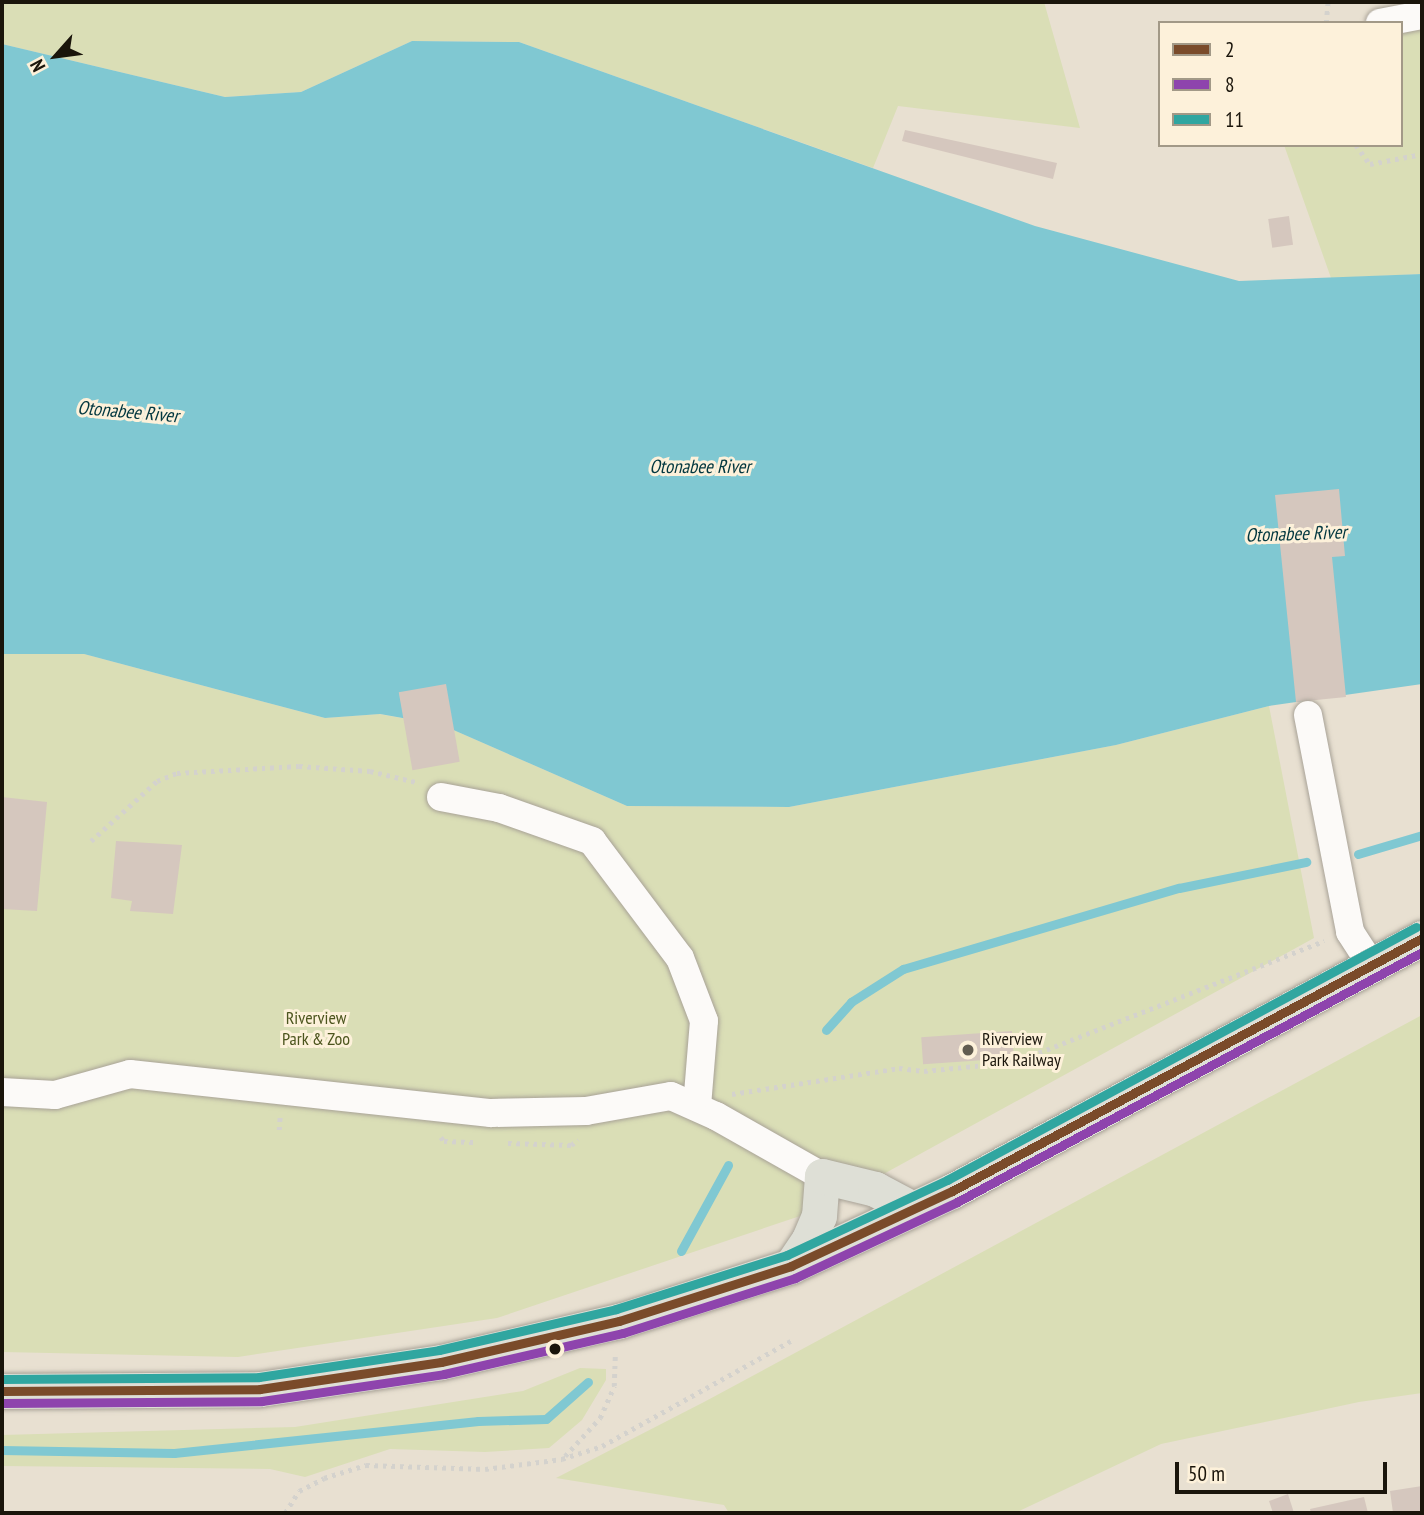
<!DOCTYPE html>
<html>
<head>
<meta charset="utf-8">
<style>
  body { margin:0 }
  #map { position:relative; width:1424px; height:1515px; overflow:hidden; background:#e8e0d1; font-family:"PT Sans Narrow",sans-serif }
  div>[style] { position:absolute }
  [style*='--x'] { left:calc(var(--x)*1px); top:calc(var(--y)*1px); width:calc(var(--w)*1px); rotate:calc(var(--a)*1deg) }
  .green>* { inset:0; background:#dadeb6 }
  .water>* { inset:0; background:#80c8d2 }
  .stream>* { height:9px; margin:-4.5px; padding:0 4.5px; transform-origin:4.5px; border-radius:4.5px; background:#80c8d2 }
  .building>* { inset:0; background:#d5c7be; transform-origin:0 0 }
  .path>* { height:4.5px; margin-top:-2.25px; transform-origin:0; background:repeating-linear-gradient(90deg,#d4d2cd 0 3.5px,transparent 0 8.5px) }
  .roads { filter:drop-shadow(0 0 2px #a8a297) drop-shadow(0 0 2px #a8a297) }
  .minor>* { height:28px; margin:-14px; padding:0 14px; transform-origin:14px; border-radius:14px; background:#fcfaf8 }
  .major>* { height:35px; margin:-17.5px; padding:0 17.5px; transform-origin:17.5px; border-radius:17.5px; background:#dedfd6 }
  .bus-1>* { height:9px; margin:-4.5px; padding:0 4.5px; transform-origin:4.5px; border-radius:4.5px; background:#7a4b2a }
  .bus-2>* { height:9px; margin:-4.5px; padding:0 4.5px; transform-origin:4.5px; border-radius:4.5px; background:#8e44ad }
  .bus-3>* { height:9px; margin:-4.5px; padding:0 4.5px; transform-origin:4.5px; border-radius:4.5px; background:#30a6a0 }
  .dots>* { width:19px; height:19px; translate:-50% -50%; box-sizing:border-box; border:4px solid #fdf1da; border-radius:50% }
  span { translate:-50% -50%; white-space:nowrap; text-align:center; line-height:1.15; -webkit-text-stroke:6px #fdf1da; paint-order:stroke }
  .park-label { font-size:18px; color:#4c551e }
  .poi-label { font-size:18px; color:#1a150b }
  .left { translate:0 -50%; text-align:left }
  .water-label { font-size:19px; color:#02373f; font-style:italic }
  .frame { position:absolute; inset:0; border:4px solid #1a150b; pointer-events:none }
  .legend { position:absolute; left:1158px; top:21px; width:245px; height:126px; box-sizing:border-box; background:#fdf1da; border:2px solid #a29987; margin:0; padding:9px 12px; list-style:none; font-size:21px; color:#1a150b }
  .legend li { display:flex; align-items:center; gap:14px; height:35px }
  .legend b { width:35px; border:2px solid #a29987 }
  .north { position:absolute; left:21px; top:21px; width:70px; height:70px; -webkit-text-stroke:5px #fdf1da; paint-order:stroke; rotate:242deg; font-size:19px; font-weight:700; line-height:28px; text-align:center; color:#1a150b }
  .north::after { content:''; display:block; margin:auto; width:24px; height:32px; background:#1a150b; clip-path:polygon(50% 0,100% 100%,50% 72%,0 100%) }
  .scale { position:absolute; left:1175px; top:1462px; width:212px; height:32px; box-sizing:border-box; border:4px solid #1a150b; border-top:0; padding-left:9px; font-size:21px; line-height:24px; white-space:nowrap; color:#1a150b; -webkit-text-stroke:5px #fdf1da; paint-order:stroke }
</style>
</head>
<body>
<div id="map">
  <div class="green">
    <i style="clip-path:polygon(2px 2px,1044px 2px,1080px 128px,898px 106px,873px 168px,519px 42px,412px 41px,301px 92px,225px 97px,2px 44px)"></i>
    <i style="clip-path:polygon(1422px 28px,1422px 274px,1331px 278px,1284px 145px,1401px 145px,1401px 32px)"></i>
    <i style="clip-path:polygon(2px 654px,84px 654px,325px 718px,379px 714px,442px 725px,627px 806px,789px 807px,1116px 745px,1269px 706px,1314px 938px,818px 1210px,497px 1318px,238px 1357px,2px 1352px)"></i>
    <i style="clip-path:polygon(1422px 1015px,1422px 1393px,1359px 1402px,1161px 1444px,1015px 1513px,729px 1513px,724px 1505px,556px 1478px,704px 1402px)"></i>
    <i style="clip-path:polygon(580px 1368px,606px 1369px,606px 1380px,582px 1420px,549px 1448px,485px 1452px,390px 1449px,305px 1477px,270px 1469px,2px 1466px,2px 1435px,295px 1427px,523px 1391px)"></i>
  </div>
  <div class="water">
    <i style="clip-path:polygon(412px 41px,519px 42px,1035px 226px,1239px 281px,1422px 274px,1422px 684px,1269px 706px,1116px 745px,789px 807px,627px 806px,442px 725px,380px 714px,325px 718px,84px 654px,2px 654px,2px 44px,225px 97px,301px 92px)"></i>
  </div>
  <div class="stream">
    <i style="--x:1358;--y:854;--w:67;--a:-16.5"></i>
    <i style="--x:826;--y:1030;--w:38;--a:-48"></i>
    <i style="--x:851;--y:1002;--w:62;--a:-32.4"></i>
    <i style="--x:903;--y:969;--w:288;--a:-16.4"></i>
    <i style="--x:1179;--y:888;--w:130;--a:-11.6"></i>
    <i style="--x:681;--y:1251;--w:98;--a:-61.3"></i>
    <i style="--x:2;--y:1450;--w:172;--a:1"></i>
    <i style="--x:174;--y:1453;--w:306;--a:-6"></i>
    <i style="--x:478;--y:1421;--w:68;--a:-1.7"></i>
    <i style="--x:546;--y:1419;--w:56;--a:-41.4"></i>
  </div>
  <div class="building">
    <i style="clip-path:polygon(905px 130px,1057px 163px,1053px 179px,902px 141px)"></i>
    <i style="left:1289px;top:216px;width:29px;height:21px;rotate:82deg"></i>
    <i style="clip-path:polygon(1339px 489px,1345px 556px,1332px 557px,1346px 697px,1296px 702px,1275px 495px)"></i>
    <i style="left:446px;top:684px;width:79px;height:48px;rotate:80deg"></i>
    <i style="clip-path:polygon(2px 797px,47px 802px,37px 911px,2px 909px)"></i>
    <i style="clip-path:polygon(116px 841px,182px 845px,173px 914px,130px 911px,132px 901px,111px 898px)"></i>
    <i style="left:1012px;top:1031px;width:27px;height:91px;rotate:86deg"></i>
    <i style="clip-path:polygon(1422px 1486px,1422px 1513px,1393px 1513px,1390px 1491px)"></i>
    <i style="clip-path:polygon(1288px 1494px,1294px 1513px,1273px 1513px,1269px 1501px)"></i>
    <i style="clip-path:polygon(1364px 1497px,1368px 1513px,1311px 1513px,1310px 1509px)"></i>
  </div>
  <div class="path">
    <i style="--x:1326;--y:23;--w:21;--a:-85"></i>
    <i style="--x:1356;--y:145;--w:24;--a:54"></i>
    <i style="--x:1370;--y:164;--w:53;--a:-10.9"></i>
    <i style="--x:91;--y:841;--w:89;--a:-42.3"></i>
    <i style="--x:157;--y:781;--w:22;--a:-22"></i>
    <i style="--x:177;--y:773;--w:122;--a:-3.3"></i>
    <i style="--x:299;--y:766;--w:71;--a:4"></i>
    <i style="--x:370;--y:771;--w:51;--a:13.5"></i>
    <i style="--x:732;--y:1094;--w:169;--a:-8.8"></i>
    <i style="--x:899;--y:1068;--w:25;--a:7"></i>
    <i style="--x:924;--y:1071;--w:91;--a:-5.6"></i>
    <i style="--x:1015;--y:1062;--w:332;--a:-21.4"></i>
    <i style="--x:279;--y:1130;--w:13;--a:-86"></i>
    <i style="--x:441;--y:1137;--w:5;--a:53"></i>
    <i style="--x:444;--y:1141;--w:34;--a:2"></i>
    <i style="--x:508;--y:1143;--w:63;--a:1.8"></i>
    <i style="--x:571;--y:1145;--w:9;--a:-36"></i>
    <i style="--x:565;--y:1456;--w:52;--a:-47.4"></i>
    <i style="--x:600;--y:1418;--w:35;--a:-66"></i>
    <i style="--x:614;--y:1386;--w:33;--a:-88"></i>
    <i style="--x:285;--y:1513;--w:26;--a:-58"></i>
    <i style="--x:299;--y:1491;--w:28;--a:-27"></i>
    <i style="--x:324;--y:1478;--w:44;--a:-17.2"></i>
    <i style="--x:366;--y:1465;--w:119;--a:1.9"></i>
    <i style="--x:485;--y:1469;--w:78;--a:-7.4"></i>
    <i style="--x:562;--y:1459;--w:42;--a:-18"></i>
    <i style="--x:602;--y:1446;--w:216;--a:-29.1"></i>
  </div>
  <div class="roads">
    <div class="minor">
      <i style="--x:1380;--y:23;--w:43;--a:-10.8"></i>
      <i style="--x:1308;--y:715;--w:221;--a:79"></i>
      <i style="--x:1350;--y:932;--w:38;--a:57"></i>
      <i style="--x:441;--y:797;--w:59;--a:10.7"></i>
      <i style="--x:499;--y:808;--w:99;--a:19.5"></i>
      <i style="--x:592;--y:841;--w:146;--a:53.1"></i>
      <i style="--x:680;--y:958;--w:67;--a:69.1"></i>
      <i style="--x:704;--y:1021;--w:86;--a:94.7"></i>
      <i style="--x:2;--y:1092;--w:53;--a:3.2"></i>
      <i style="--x:55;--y:1095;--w:78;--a:-15.6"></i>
      <i style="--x:130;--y:1074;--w:363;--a:6.2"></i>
      <i style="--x:491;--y:1113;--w:95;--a:-1.2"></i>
      <i style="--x:586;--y:1111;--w:86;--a:-10"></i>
      <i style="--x:671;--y:1096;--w:49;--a:24"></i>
      <i style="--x:716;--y:1116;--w:122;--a:29.5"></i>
    </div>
    <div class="major">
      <i style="--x:791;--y:1266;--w:32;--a:-56"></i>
      <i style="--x:809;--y:1239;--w:25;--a:-67"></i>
      <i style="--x:819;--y:1216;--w:40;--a:-85.7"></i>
      <i style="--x:822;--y:1176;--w:55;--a:13.8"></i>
      <i style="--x:875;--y:1189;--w:41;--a:27.8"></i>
      <i style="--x:2;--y:1391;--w:258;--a:-0.4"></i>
      <i style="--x:260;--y:1389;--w:183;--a:-8.5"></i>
      <i style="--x:441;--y:1362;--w:183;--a:-13"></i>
      <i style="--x:619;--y:1321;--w:181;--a:-17.7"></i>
      <i style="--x:791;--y:1266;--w:178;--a:-25"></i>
      <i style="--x:952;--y:1191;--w:534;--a:-28.29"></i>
    </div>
  </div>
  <div class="bus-1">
    <i style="--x:2;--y:1391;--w:258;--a:-0.4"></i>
    <i style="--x:260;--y:1389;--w:183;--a:-8.5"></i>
    <i style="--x:441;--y:1362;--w:183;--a:-13"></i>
    <i style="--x:619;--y:1321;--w:181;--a:-17.7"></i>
    <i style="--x:791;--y:1266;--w:178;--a:-25"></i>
    <i style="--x:952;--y:1191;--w:534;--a:-28.29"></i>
  </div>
  <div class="bus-2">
    <i style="--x:2;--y:1403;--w:260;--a:-0.4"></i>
    <i style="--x:262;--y:1401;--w:184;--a:-8.4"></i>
    <i style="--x:444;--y:1374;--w:184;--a:-12.9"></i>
    <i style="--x:623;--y:1333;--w:181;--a:-17.7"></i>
    <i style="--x:795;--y:1278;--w:179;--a:-25.1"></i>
    <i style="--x:957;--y:1202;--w:528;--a:-28.26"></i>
  </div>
  <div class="bus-3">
    <i style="--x:2;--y:1379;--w:257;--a:-0.4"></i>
    <i style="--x:259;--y:1377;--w:182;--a:-8.5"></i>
    <i style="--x:439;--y:1350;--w:182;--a:-13"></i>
    <i style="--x:616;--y:1309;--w:179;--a:-17.5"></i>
    <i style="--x:787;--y:1255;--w:177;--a:-25.1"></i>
    <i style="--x:947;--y:1180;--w:533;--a:-28.34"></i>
  </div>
  <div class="dots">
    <i style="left:968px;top:1050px;background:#625c50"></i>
    <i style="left:555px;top:1349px;background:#1a150b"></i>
  </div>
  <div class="park-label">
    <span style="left:316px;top:1029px">Riverview<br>Park &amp; Zoo</span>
  </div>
  <div class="poi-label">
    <span class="left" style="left:982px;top:1050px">Riverview<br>Park Railway</span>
  </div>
  <div class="water-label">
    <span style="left:128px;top:412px;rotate:5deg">Otonabee River</span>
    <span style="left:700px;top:467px">Otonabee River</span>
    <span style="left:1296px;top:534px;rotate:-2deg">Otonabee River</span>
  </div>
  <div class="frame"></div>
  <ul class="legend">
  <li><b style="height:9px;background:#7a4b2a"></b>2</li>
  <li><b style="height:9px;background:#8e44ad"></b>8</li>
  <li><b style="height:9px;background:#30a6a0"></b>11</li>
  </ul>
  <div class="north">N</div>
  <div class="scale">50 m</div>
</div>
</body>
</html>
